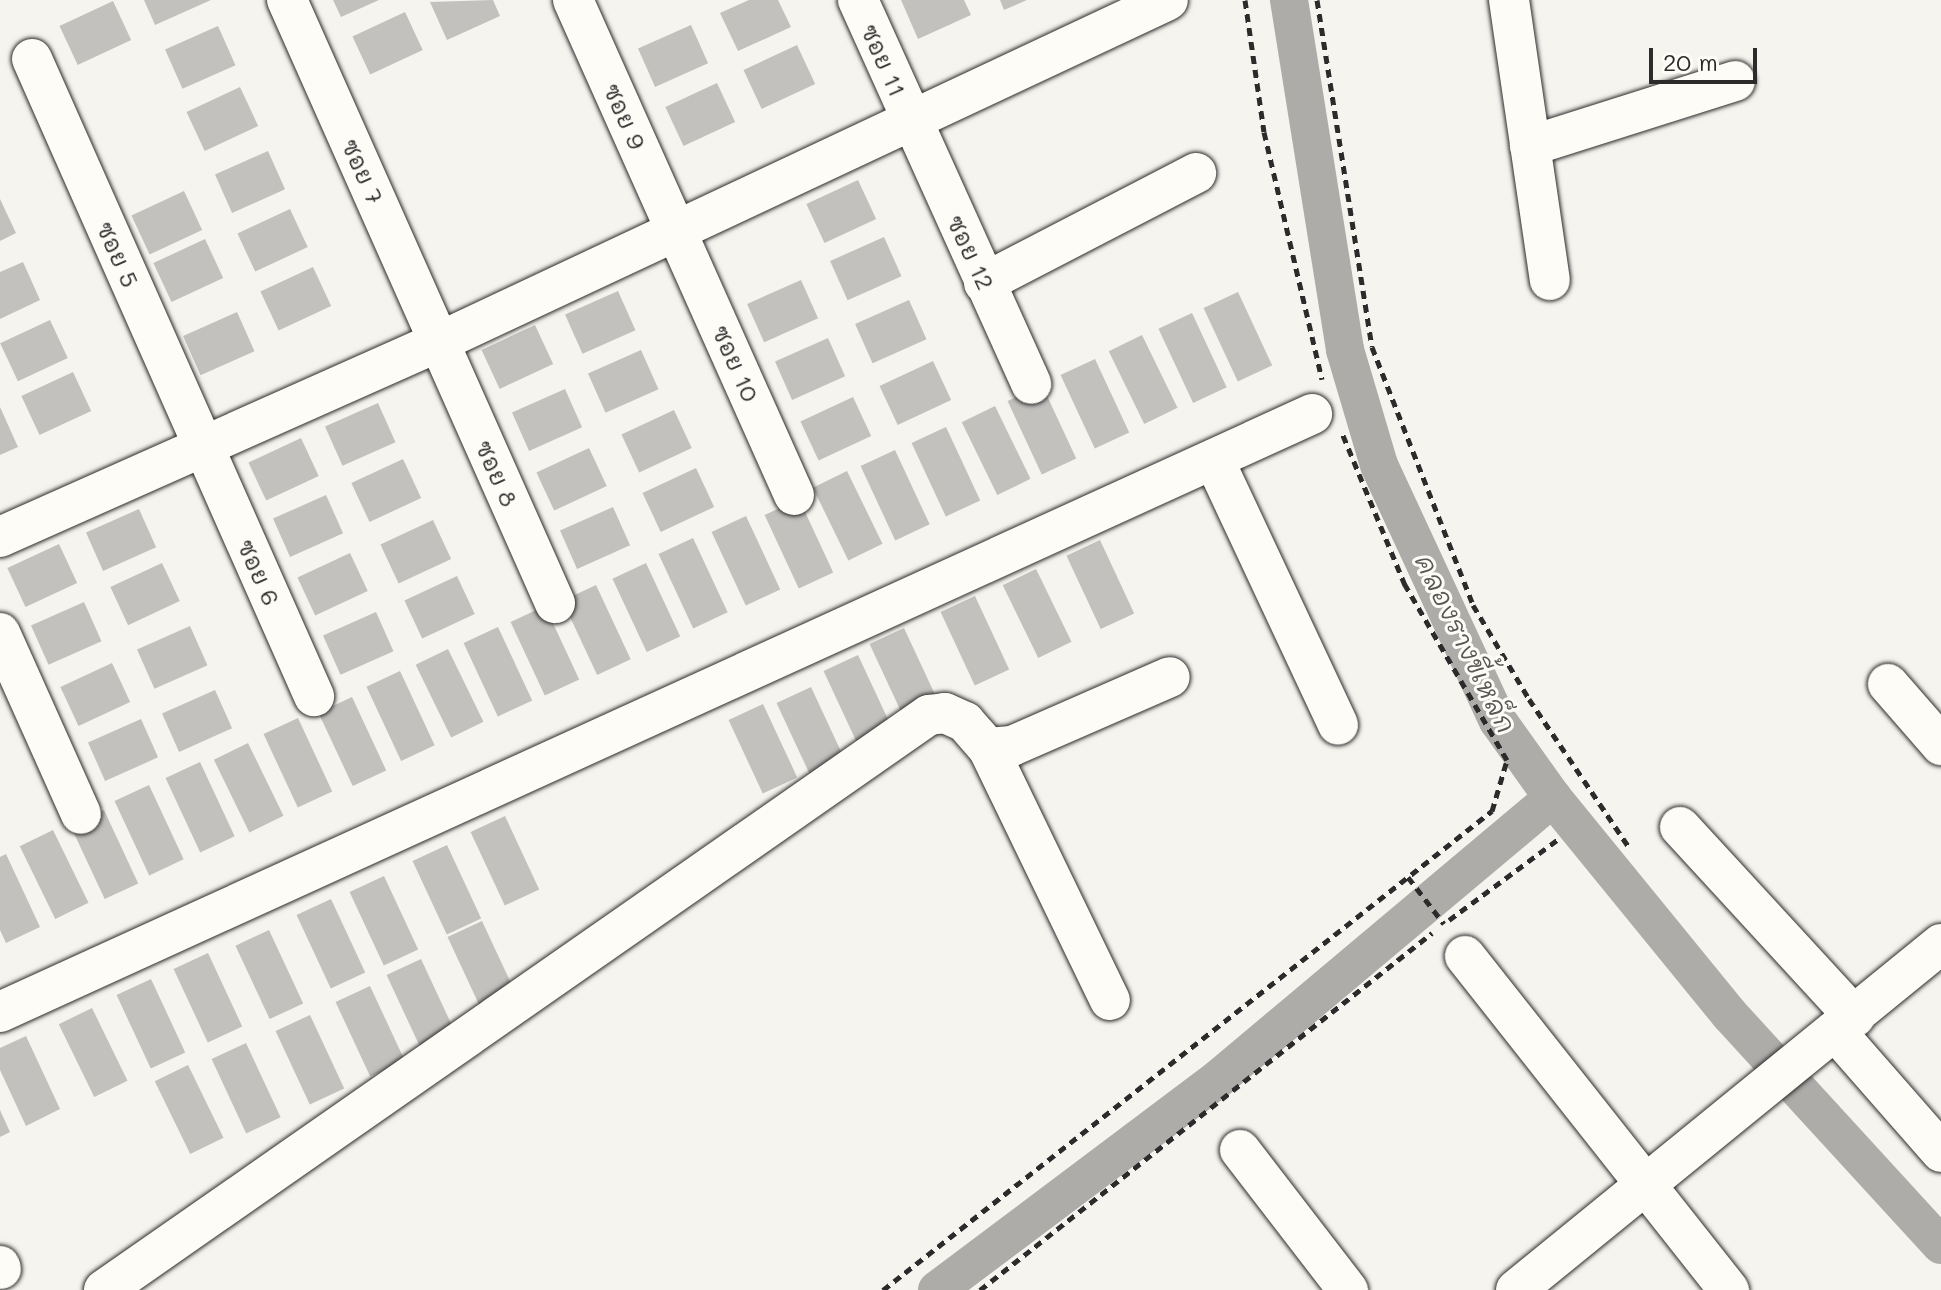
<!DOCTYPE html>
<html>
<head>
<meta charset="utf-8">
<style>
  body { margin:0 }
  #map { position:relative; width:1941px; height:1290px; overflow:hidden; background:#f5f4ef; font-family:Mali,"Playpen Sans Thai",sans-serif }
  div>[style] { position:absolute }
  [style*='--x'] { left:calc(var(--x)*1px); top:calc(var(--y)*1px); width:calc(var(--w)*1px); rotate:calc(var(--a)*1deg) }
  .canal>* { height:38px; margin:-19px; padding:0 19px; transform-origin:19px; border-radius:19px; background:#adaca9 }
  .building>* { inset:0; background:#c2c1be; transform-origin:0 0 }
  .path>* { height:5px; margin-top:-2.5px; transform-origin:0; background:repeating-linear-gradient(90deg,#2b2b2b 0 8px,transparent 0 14px) }
  .roads { filter:drop-shadow(0 0 2px #2b2b2b) drop-shadow(0 0 2px #2b2b2b) }
  .street>* { height:40px; margin:-20px; padding:0 20px; transform-origin:20px; border-radius:20px; background:#fdfcf7 }
  span { translate:-50% -50%; white-space:nowrap; text-align:center; line-height:1.15; -webkit-text-stroke:6px #fdfcf7; paint-order:stroke }
  .street-label { font-size:24px; color:#2b2b2b }
  .water-label { font-size:26px; color:#585857; font-style:italic }
  .scale { position:absolute; left:1649px; top:48px; width:108px; height:36px; box-sizing:border-box; border:4px solid #2b2b2b; border-top:0; padding-left:10px; font-size:24px; line-height:28px; white-space:nowrap; color:#2b2b2b; -webkit-text-stroke:6px #fdfcf7; paint-order:stroke }
</style>
</head>
<body>
<div id="map">
  <div class="canal">
    <i style="--x:1289;--y:0;--w:354;--a:80.9"></i>
    <i style="--x:1345;--y:350;--w:120;--a:73.5"></i>
    <i style="--x:1379;--y:465;--w:282;--a:65.1"></i>
    <i style="--x:1498;--y:721;--w:95;--a:54.5"></i>
    <i style="--x:1553;--y:798;--w:280;--a:50.8"></i>
    <i style="--x:1730;--y:1015;--w:312;--a:47.5"></i>
    <i style="--x:937;--y:1290;--w:353;--a:-36.9"></i>
    <i style="--x:1219;--y:1078;--w:436;--a:-40"></i>
  </div>
  <div class="building">
    <i style="clip-path:polygon(144px 0,211px 0,155px 25px)"></i>
    <i style="clip-path:polygon(333px 0,379px 0,341px 17px)"></i>
    <i style="clip-path:polygon(493px 0,500px 16px,447px 40px,430px 2px)"></i>
    <i style="clip-path:polygon(749px 0,778px 0,791px 27px,738px 51px,720px 13px)"></i>
    <i style="clip-path:polygon(901px 0,964px 0,971px 15px,918px 39px)"></i>
    <i style="clip-path:polygon(1000px 0,1027px 0,1004px 10px)"></i>
    <i style="left:113px;top:1px;width:43px;height:59px;rotate:65deg"></i>
    <i style="left:405px;top:12px;width:42px;height:58px;rotate:65deg"></i>
    <i style="left:691px;top:25px;width:42px;height:58px;rotate:66deg"></i>
    <i style="left:218px;top:26px;width:43px;height:58px;rotate:66deg"></i>
    <i style="left:797px;top:45px;width:43px;height:59px;rotate:65deg"></i>
    <i style="left:717px;top:83px;width:43px;height:57px;rotate:65deg"></i>
    <i style="left:240px;top:87px;width:43px;height:59px;rotate:65deg"></i>
    <i style="left:268px;top:151px;width:42px;height:58px;rotate:66deg"></i>
    <i style="left:858px;top:180px;width:43px;height:57px;rotate:65deg"></i>
    <i style="left:184px;top:191px;width:43px;height:58px;rotate:65deg"></i>
    <i style="clip-path:polygon(0 199px,16px 233px,0 241px)"></i>
    <i style="left:290px;top:209px;width:42px;height:58px;rotate:65deg"></i>
    <i style="left:884px;top:237px;width:43px;height:59px;rotate:66deg"></i>
    <i style="left:205px;top:239px;width:43px;height:57px;rotate:65deg"></i>
    <i style="clip-path:polygon(23px 262px,40px 300px,0 319px,0 272px)"></i>
    <i style="left:313px;top:267px;width:43px;height:58px;rotate:65deg"></i>
    <i style="left:801px;top:280px;width:42px;height:59px;rotate:66deg"></i>
    <i style="left:618px;top:291px;width:43px;height:58px;rotate:66deg"></i>
    <i style="left:1238px;top:292px;width:81px;height:38px;rotate:65deg"></i>
    <i style="left:909px;top:300px;width:43px;height:59px;rotate:66deg"></i>
    <i style="left:237px;top:312px;width:43px;height:59px;rotate:66deg"></i>
    <i style="left:1192px;top:313px;width:82px;height:37px;rotate:65deg"></i>
    <i style="left:50px;top:320px;width:42px;height:55px;rotate:65deg"></i>
    <i style="left:535px;top:325px;width:43px;height:59px;rotate:65deg"></i>
    <i style="left:1142px;top:335px;width:81px;height:37px;rotate:64deg"></i>
    <i style="left:828px;top:338px;width:42px;height:58px;rotate:66deg"></i>
    <i style="left:641px;top:350px;width:43px;height:58px;rotate:66deg"></i>
    <i style="left:1095px;top:359px;width:81px;height:38px;rotate:65deg"></i>
    <i style="left:933px;top:361px;width:43px;height:59px;rotate:65deg"></i>
    <i style="left:73px;top:372px;width:43px;height:57px;rotate:65deg"></i>
    <i style="left:1042px;top:385px;width:81px;height:38px;rotate:65deg"></i>
    <i style="left:565px;top:389px;width:42px;height:58px;rotate:66deg"></i>
    <i style="left:853px;top:397px;width:43px;height:58px;rotate:65deg"></i>
    <i style="left:378px;top:403px;width:43px;height:58px;rotate:66deg"></i>
    <i style="left:995px;top:406px;width:81px;height:37px;rotate:64deg"></i>
    <i style="clip-path:polygon(0 407px,18px 447px,0 455px)"></i>
    <i style="left:674px;top:410px;width:42px;height:58px;rotate:65deg"></i>
    <i style="left:946px;top:427px;width:81px;height:38px;rotate:65deg"></i>
    <i style="left:301px;top:438px;width:42px;height:58px;rotate:65deg"></i>
    <i style="left:589px;top:448px;width:42px;height:58px;rotate:65deg"></i>
    <i style="left:895px;top:450px;width:82px;height:38px;rotate:65deg"></i>
    <i style="left:403px;top:459px;width:43px;height:57px;rotate:65deg"></i>
    <i style="left:696px;top:468px;width:43px;height:59px;rotate:65deg"></i>
    <i style="left:847px;top:471px;width:81px;height:38px;rotate:64deg"></i>
    <i style="left:326px;top:495px;width:42px;height:58px;rotate:66deg"></i>
    <i style="left:799px;top:499px;width:81px;height:38px;rotate:65deg"></i>
    <i style="left:613px;top:507px;width:42px;height:58px;rotate:66deg"></i>
    <i style="left:139px;top:509px;width:42px;height:58px;rotate:66deg"></i>
    <i style="left:746px;top:516px;width:81px;height:38px;rotate:65deg"></i>
    <i style="left:433px;top:520px;width:43px;height:58px;rotate:65deg"></i>
    <i style="left:693px;top:538px;width:82px;height:38px;rotate:65deg"></i>
    <i style="left:1100px;top:540px;width:81px;height:37px;rotate:65deg"></i>
    <i style="left:59px;top:544px;width:43px;height:57px;rotate:65deg"></i>
    <i style="left:350px;top:553px;width:42px;height:58px;rotate:65deg"></i>
    <i style="left:162px;top:563px;width:42px;height:57px;rotate:65deg"></i>
    <i style="left:646px;top:563px;width:81px;height:37px;rotate:65deg"></i>
    <i style="left:1036px;top:569px;width:81px;height:37px;rotate:64deg"></i>
    <i style="left:457px;top:576px;width:42px;height:58px;rotate:65deg"></i>
    <i style="left:596px;top:585px;width:82px;height:37px;rotate:65deg"></i>
    <i style="left:975px;top:596px;width:81px;height:38px;rotate:65deg"></i>
    <i style="left:84px;top:602px;width:43px;height:58px;rotate:66deg"></i>
    <i style="left:545px;top:606px;width:81px;height:38px;rotate:65deg"></i>
    <i style="left:376px;top:612px;width:43px;height:58px;rotate:66deg"></i>
    <i style="left:190px;top:626px;width:43px;height:58px;rotate:66deg"></i>
    <i style="left:498px;top:627px;width:81px;height:38px;rotate:65deg"></i>
    <i style="left:904px;top:628px;width:81px;height:38px;rotate:65deg"></i>
    <i style="left:448px;top:649px;width:81px;height:36px;rotate:64deg"></i>
    <i style="left:858px;top:655px;width:81px;height:38px;rotate:65deg"></i>
    <i style="left:112px;top:663px;width:43px;height:57px;rotate:65deg"></i>
    <i style="left:400px;top:671px;width:82px;height:37px;rotate:65deg"></i>
    <i style="left:811px;top:687px;width:81px;height:38px;rotate:65deg"></i>
    <i style="left:215px;top:690px;width:42px;height:58px;rotate:66deg"></i>
    <i style="left:352px;top:697px;width:81px;height:37px;rotate:65deg"></i>
    <i style="left:763px;top:704px;width:81px;height:38px;rotate:65deg"></i>
    <i style="left:298px;top:718px;width:81px;height:38px;rotate:65deg"></i>
    <i style="left:141px;top:719px;width:42px;height:58px;rotate:66deg"></i>
    <i style="left:248px;top:743px;width:81px;height:38px;rotate:64deg"></i>
    <i style="left:200px;top:762px;width:82px;height:38px;rotate:65deg"></i>
    <i style="left:149px;top:785px;width:82px;height:38px;rotate:65deg"></i>
    <i style="left:104px;top:810px;width:81px;height:37px;rotate:65deg"></i>
    <i style="left:505px;top:816px;width:81px;height:38px;rotate:65deg"></i>
    <i style="left:53px;top:830px;width:81px;height:37px;rotate:64deg"></i>
    <i style="left:447px;top:845px;width:81px;height:38px;rotate:65deg"></i>
    <i style="clip-path:polygon(6px 854px,40px 927px,6px 943px,0 930px,0 857px)"></i>
    <i style="left:384px;top:876px;width:81px;height:38px;rotate:65deg"></i>
    <i style="left:331px;top:899px;width:81px;height:38px;rotate:65deg"></i>
    <i style="left:482px;top:921px;width:81px;height:38px;rotate:65deg"></i>
    <i style="left:269px;top:930px;width:81px;height:37px;rotate:65deg"></i>
    <i style="left:208px;top:953px;width:81px;height:38px;rotate:65deg"></i>
    <i style="left:421px;top:959px;width:81px;height:38px;rotate:65deg"></i>
    <i style="left:151px;top:979px;width:81px;height:38px;rotate:65deg"></i>
    <i style="left:370px;top:986px;width:82px;height:38px;rotate:65deg"></i>
    <i style="left:92px;top:1008px;width:81px;height:37px;rotate:64deg"></i>
    <i style="left:310px;top:1015px;width:81px;height:38px;rotate:65deg"></i>
    <i style="clip-path:polygon(26px 1036px,60px 1109px,26px 1126px,0 1070px,0 1048px)"></i>
    <i style="left:246px;top:1043px;width:82px;height:38px;rotate:65deg"></i>
    <i style="left:188px;top:1065px;width:81px;height:37px;rotate:64deg"></i>
    <i style="clip-path:polygon(0 1110px,10px 1132px,0 1137px)"></i>
  </div>
  <div class="path">
    <i style="--x:1245;--y:0;--w:133;--a:81.8"></i>
    <i style="--x:1264;--y:132;--w:254;--a:76.8"></i>
    <i style="--x:1317;--y:0;--w:351;--a:81"></i>
    <i style="--x:1372;--y:347;--w:277;--a:68.6"></i>
    <i style="--x:1473;--y:605;--w:109;--a:59.2"></i>
    <i style="--x:1529;--y:699;--w:177;--a:56"></i>
    <i style="--x:1408;--y:877;--w:59;--a:52.5"></i>
    <i style="--x:1449;--y:920;--w:139;--a:-36.5"></i>
    <i style="--x:883;--y:1290;--w:775;--a:-38.19"></i>
    <i style="--x:1492;--y:811;--w:53;--a:-73.6"></i>
    <i style="--x:1507;--y:760;--w:203;--a:-120.2"></i>
    <i style="--x:1405;--y:585;--w:165;--a:-112.5"></i>
    <i style="--x:980;--y:1290;--w:576;--a:-38.3"></i>
  </div>
  <div class="roads">
    <div class="street">
      <i style="--x:287;--y:0;--w:660;--a:66.04"></i>
      <i style="--x:573;--y:0;--w:542;--a:65.94"></i>
      <i style="--x:858;--y:0;--w:421;--a:65.7"></i>
      <i style="--x:1509;--y:0;--w:283;--a:81.7"></i>
      <i style="--x:32;--y:59;--w:697;--a:66.12"></i>
      <i style="--x:1530;--y:146;--w:215;--a:-17.6"></i>
      <i style="--x:984;--y:283;--w:239;--a:-27.4"></i>
      <i style="--x:1215;--y:462;--w:290;--a:64.9"></i>
      <i style="--x:0;--y:537;--w:480;--a:-24"></i>
      <i style="--x:439;--y:342;--w:805;--a:-25.13"></i>
      <i style="--x:0;--y:633;--w:198;--a:65.9"></i>
      <i style="--x:1888;--y:684;--w:81;--a:49"></i>
      <i style="--x:988;--y:748;--w:280;--a:64.2"></i>
      <i style="--x:1680;--y:827;--w:258;--a:47.4"></i>
      <i style="--x:1465;--y:956;--w:426;--a:51.7"></i>
      <i style="--x:0;--y:1012;--w:1442;--a:-24.5"></i>
      <i style="--x:1837;--y:1033;--w:158;--a:48.8"></i>
      <i style="--x:1240;--y:1150;--w:177;--a:52.4"></i>
      <i style="--x:0;--y:1266;--w:3;--a:72"></i>
      <i style="--x:104;--y:1290;--w:1006;--a:-34.88"></i>
      <i style="--x:929;--y:715;--w:16;--a:-7"></i>
      <i style="--x:945;--y:713;--w:22;--a:24"></i>
      <i style="--x:965;--y:722;--w:35;--a:49"></i>
      <i style="--x:988;--y:748;--w:24;--a:-5"></i>
      <i style="--x:1012;--y:746;--w:172;--a:-23.6"></i>
      <i style="--x:1516;--y:1290;--w:548;--a:-39.15"></i>
    </div>
  </div>
  <div class="street-label">
    <span style="left:884px;top:60px;rotate:66deg">ซอย 11</span>
    <span style="left:625px;top:116px;rotate:66deg">ซอย 9</span>
    <span style="left:363px;top:171px;rotate:66deg">ซอย 7</span>
    <span style="left:971px;top:252px;rotate:65deg">ซอย 12</span>
    <span style="left:118px;top:254px;rotate:66deg">ซอย 5</span>
    <span style="left:736px;top:363px;rotate:66deg">ซอย 10</span>
    <span style="left:497px;top:473px;rotate:66deg">ซอย 8</span>
    <span style="left:259px;top:572px;rotate:66deg">ซอย 6</span>
  </div>
  <div class="water-label">
    <span style="left:1465px;top:644px;rotate:64deg">คลองรางขี้เหล็ก</span>
  </div>
  <div class="scale">20 m</div>
</div>
</body>
</html>
